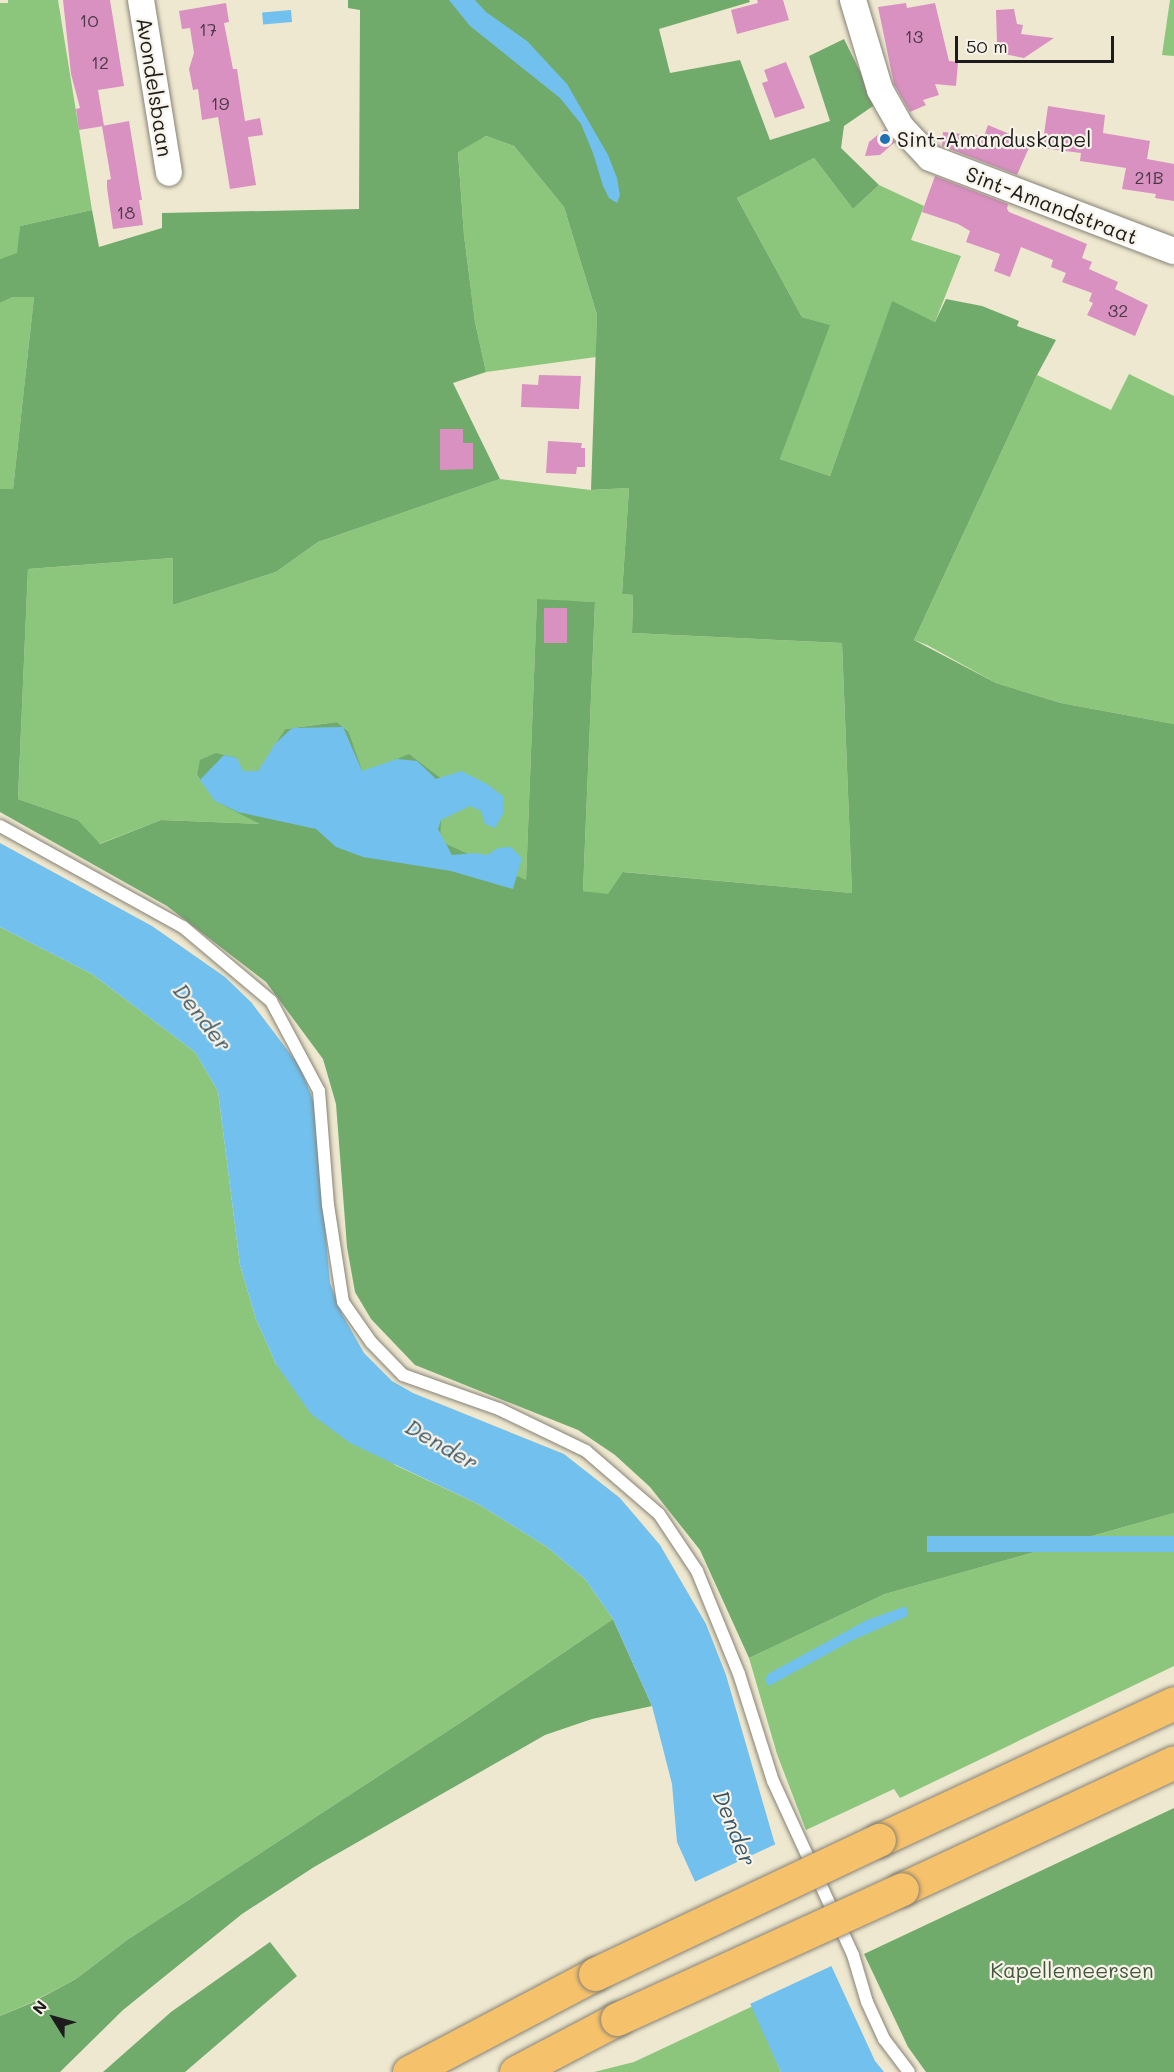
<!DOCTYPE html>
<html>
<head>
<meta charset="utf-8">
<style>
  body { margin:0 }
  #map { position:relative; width:1174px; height:2072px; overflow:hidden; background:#efe8d0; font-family:Mali,sans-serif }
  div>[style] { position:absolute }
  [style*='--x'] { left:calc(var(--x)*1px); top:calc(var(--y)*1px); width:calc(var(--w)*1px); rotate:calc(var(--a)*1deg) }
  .green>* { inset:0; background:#8bc67c }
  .forest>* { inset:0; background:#70ab6c }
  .water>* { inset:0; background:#72c0ed; transform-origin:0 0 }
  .pier>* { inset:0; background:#efe8d0; transform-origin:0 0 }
  .building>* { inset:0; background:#d891c1; transform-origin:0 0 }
  .roads { filter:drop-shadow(0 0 2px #868276) drop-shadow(0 0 2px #868276) }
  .service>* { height:12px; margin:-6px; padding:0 6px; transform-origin:6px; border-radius:6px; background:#fff }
  .minor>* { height:26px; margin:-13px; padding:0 13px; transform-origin:13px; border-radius:13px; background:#fff }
  .motorway>* { height:33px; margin:-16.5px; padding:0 16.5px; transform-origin:16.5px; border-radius:16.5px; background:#f6c16b }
  .bridges { filter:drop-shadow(0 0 2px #868276) drop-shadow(0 0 2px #868276) }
  .motorway-bridge>* { height:33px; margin:-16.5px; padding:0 16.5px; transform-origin:16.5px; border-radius:16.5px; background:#f6c16b }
  .dots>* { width:16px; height:16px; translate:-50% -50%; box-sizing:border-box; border:3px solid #f7f3e8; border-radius:50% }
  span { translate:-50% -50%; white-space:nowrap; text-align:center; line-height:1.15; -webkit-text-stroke:4.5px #f7f3e8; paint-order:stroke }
  .number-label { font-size:18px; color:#4b3945 }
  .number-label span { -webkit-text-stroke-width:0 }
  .street-label { font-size:21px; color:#1c1c1c }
  .poi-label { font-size:21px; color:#1c1c1c }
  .left { translate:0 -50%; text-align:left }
  .park-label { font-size:21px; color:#43583e }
  .water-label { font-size:22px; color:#3a5565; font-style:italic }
  .north { position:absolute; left:24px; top:1988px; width:60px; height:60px; -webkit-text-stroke:4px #f7f3e8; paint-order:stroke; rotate:307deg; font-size:16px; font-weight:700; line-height:24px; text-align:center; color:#1c1c1c }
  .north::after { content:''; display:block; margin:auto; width:21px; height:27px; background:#1c1c1c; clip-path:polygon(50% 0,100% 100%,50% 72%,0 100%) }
  .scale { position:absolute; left:955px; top:36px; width:159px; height:27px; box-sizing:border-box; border:3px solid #1c1c1c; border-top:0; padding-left:8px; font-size:18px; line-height:21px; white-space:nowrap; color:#1c1c1c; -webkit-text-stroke:4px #f7f3e8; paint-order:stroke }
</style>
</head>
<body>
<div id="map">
  <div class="green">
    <i style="clip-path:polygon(8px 0,58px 0,92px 210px,20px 226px,18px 254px,0 259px,0 3px,8px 3px)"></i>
    <i style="clip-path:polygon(1170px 0,1174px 0,1174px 56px,1162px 55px)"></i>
    <i style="clip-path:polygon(486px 136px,514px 146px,564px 207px,597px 315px,596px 357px,486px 372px,475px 322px,464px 235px,458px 151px)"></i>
    <i style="clip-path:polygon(814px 158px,853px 209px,879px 185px,924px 206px,911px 240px,961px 256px,935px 322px,892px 302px,830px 476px,780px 459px,829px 325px,802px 317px,737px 198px)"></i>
    <i style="clip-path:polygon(13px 297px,34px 297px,13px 489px,0 489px,0 303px)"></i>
    <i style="clip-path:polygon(1129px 374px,1174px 396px,1174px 724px,1061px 703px,996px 683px,927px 645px,914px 640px,1037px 375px,1111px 410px)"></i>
    <i style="clip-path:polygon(500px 479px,591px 490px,629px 488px,622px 594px,633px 595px,632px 633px,842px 643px,852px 893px,624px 872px,608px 895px,583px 891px,595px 602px,537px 600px,526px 881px,440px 841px,363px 774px,349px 732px,337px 722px,285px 729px,258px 771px,244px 773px,237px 758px,197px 775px,215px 801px,262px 824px,161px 820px,99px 844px,78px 820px,18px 799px,28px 569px,173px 558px,173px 605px,276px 572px,318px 542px)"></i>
    <i style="clip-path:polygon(0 927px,92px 974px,195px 1052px,218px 1091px,240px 1265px,256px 1319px,276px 1364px,395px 1465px,478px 1504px,547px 1547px,585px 1579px,613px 1619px,466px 1719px,127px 1940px,76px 1979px,30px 2003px,0 2016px)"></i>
    <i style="clip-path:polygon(1174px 1513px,1174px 1666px,900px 1798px,894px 1789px,806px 1830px,777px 1754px,749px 1658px,885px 1594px)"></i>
    <i style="clip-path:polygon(753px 2006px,781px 2072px,594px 2072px,634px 2062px)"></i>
  </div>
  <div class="forest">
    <i style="clip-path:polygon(evenodd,348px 0,749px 0,750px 2px,659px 29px,670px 73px,740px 60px,770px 140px,830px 121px,809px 56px,844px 39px,876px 104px,844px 126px,841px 148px,879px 185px,853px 209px,814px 158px,737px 198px,802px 317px,830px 325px,780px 459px,830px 476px,892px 301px,935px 322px,946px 299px,982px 306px,1019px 321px,1017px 326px,1056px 340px,1037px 375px,914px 640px,996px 683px,1061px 703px,1174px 724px,1174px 1513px,885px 1594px,749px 1658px,700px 1550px,650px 1487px,615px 1455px,578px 1430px,415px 1365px,371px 1319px,355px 1292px,347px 1247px,336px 1104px,323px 1059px,266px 982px,167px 906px,0 812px,0 489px,13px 489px,34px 297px,13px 297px,0 303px,0 259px,17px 253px,20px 226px,92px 210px,99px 247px,162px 228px,162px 213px,359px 209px,360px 10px,348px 8px,348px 0,486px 136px,514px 146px,564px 207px,597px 315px,591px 490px,629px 488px,622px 594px,633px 595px,632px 633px,842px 643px,852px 893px,623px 872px,608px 894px,583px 891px,595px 602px,537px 599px,526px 880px,440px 841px,443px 780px,409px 754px,363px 773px,349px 732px,337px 722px,285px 729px,258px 771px,244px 773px,237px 758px,216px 753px,200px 760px,197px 775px,215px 801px,260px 824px,161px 820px,100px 844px,78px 820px,18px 799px,28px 569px,173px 558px,173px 605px,276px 572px,318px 542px,500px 479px,453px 383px,486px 372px,475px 322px,464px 235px,458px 152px,486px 136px)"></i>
    <i style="clip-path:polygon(613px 1619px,652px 1706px,592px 1719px,545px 1735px,314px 1867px,242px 1914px,123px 2010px,60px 2072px,0 2072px,0 2016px,31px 2003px,76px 1979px,127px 1940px,466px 1719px)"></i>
    <i style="clip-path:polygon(1174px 1808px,1174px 2072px,926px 2072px,908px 2047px,864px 1954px)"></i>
    <i style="clip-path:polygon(270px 1942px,297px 1976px,185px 2072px,103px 2072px,171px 2012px)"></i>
  </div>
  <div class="water">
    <i style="clip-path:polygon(449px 0,475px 0,486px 12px,527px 41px,567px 84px,608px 155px,617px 178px,620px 195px,617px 203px,609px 198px,603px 186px,593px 153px,581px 124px,560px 98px,470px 26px)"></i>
    <i style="left:291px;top:10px;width:12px;height:29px;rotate:85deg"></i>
    <i style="clip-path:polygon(343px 727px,362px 771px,397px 759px,417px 761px,436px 779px,461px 771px,487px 784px,503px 796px,503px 814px,495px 828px,485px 824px,481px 811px,470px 806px,441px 820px,438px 829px,452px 855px,474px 853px,487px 855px,498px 848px,511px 847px,522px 858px,513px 889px,451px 871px,363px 857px,336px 847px,316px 829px,238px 812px,215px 801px,200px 780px,224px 755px,237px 758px,243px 771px,258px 771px,275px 744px,292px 728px)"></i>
    <i style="clip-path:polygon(0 843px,152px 926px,225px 977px,251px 1002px,301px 1068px,314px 1103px,330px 1283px,342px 1314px,364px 1353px,392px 1381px,413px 1393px,564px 1454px,620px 1498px,660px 1545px,706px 1624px,726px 1675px,774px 1841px,875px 2061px,884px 2072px,781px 2072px,677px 1842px,672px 1784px,652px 1706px,613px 1619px,585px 1579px,547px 1547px,478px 1504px,350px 1443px,311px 1414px,276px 1364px,256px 1319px,240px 1265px,218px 1091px,195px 1052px,92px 974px,0 927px)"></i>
    <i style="left:1174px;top:1536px;width:16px;height:247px;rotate:90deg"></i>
    <i style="clip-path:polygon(906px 1606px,908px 1616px,853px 1640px,769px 1686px,765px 1681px,768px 1674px,867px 1620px)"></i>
  </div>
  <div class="pier">
    <i style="left:778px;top:1843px;width:134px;height:97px;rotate:65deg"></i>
  </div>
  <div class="building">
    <i style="clip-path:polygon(63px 0,110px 0,124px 86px,98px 90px,104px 126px,79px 130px,76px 109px,80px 108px,71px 74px)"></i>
    <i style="clip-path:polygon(757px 0,783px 0,789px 20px,737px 34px,731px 10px,758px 3px)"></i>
    <i style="clip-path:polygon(226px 3px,229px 22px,224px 23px,233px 69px,237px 69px,245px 121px,260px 118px,263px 135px,248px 137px,256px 185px,230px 189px,218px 117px,202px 120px,198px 89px,193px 90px,189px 69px,194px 53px,190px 28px,182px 29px,179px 11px)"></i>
    <i style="clip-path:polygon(906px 3px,907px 8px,935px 3px,949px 61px,958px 62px,956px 86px,935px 84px,939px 95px,923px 100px,926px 105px,910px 112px,894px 84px,878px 7px)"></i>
    <i style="clip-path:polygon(1014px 9px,1017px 24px,1023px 25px,1021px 34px,1054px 38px,1024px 58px,1004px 54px,1006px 44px,997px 44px,996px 10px)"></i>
    <i style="clip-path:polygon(786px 62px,805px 108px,775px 118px,762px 83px,768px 81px,764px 70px)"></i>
    <i style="clip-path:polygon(1048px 106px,1105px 115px,1103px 133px,1150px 141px,1147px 159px,1174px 164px,1174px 201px,1155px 198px,1156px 194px,1122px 189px,1126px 168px,1080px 161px,1081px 153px,1042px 148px)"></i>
    <i style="clip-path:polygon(129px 121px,142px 200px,139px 200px,143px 225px,113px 229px,107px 188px,107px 180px,111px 179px,102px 126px)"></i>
    <i style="clip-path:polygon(988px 125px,1031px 143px,1017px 175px,942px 146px,943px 132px,984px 136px)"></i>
    <i style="clip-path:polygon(885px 129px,895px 142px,880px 155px,865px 156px,869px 142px)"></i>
    <i style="clip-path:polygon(935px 176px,1008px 204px,1007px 209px,1009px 212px,1087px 244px,1082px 258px,1092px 262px,1089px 269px,1118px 282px,1115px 289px,1148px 305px,1135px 336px,1087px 315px,1093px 303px,1089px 301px,1092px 293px,1062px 282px,1066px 273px,1051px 267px,1053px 260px,1021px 247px,1010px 277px,994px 271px,1000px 254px,966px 242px,970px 231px,958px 224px,922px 212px)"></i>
    <i style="clip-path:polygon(539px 375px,581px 376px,579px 409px,521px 407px,522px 384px,538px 385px)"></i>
    <i style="clip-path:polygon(440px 429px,463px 429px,463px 443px,473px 443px,473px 469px,440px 470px)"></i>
    <i style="clip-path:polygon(548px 441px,582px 443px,581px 448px,585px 448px,585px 467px,577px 467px,576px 474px,546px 473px)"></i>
    <i style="left:567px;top:608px;width:35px;height:23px;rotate:90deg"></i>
  </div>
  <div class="roads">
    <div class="service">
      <i style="--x:0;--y:826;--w:209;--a:28.9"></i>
      <i style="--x:183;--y:927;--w:115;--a:40.1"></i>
      <i style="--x:271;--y:1001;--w:102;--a:61.9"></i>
      <i style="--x:319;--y:1091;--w:114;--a:85.5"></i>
      <i style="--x:328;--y:1205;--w:98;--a:81.2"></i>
      <i style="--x:343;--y:1302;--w:49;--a:55"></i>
      <i style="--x:371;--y:1342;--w:46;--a:45.9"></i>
      <i style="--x:403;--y:1375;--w:102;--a:19.5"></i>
      <i style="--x:499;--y:1409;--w:97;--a:25.8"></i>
      <i style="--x:586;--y:1451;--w:96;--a:40.8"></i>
      <i style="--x:659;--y:1514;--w:69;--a:56.3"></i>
      <i style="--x:697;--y:1571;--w:111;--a:67.8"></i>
      <i style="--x:739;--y:1674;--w:112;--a:72.4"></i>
      <i style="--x:773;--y:1781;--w:192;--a:65.3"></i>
      <i style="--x:853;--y:1955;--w:49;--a:73.4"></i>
      <i style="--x:867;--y:2002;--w:41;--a:65.3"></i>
      <i style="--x:884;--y:2039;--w:41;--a:52.9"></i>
    </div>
    <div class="minor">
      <i style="--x:141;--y:0;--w:175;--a:80.8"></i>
      <i style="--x:853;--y:0;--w:94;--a:73.3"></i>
      <i style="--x:880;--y:90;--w:43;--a:60.4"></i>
      <i style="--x:901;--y:127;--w:42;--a:46.9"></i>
      <i style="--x:930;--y:158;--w:261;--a:20.9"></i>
    </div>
    <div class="motorway">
      <i style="--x:879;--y:1840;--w:325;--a:-24.9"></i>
      <i style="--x:902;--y:1889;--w:300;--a:-25"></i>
      <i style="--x:409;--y:2072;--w:210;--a:-27.8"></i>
      <i style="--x:516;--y:2072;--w:114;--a:-27.7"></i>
    </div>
  </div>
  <div class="bridges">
    <div class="motorway-bridge">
      <i style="--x:595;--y:1974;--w:314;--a:-25.3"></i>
      <i style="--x:617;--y:2019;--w:313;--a:-24.5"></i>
    </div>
  </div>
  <div class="dots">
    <i style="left:885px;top:139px;background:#1f6fb2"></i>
  </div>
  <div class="number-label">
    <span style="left:89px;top:20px">10</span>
    <span style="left:208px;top:29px">17</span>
    <span style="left:914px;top:36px">13</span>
    <span style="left:100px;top:62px">12</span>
    <span style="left:220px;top:103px">19</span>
    <span style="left:1149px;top:177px">21B</span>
    <span style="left:126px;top:212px">18</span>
    <span style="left:1118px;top:310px">32</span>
  </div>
  <div class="street-label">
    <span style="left:155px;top:87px;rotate:81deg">Avondelsbaan</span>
    <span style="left:1052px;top:205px;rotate:21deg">Sint-Amandstraat</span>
  </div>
  <div class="poi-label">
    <span class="left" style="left:897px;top:139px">Sint-Amanduskapel</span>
  </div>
  <div class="park-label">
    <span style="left:1072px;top:1970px">Kapellemeersen</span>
  </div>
  <div class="water-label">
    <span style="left:203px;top:1017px;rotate:52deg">Dender</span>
    <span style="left:442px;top:1444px;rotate:30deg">Dender</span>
    <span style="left:735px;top:1828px;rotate:68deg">Dender</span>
  </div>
  <div class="north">N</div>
  <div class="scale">50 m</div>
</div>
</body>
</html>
